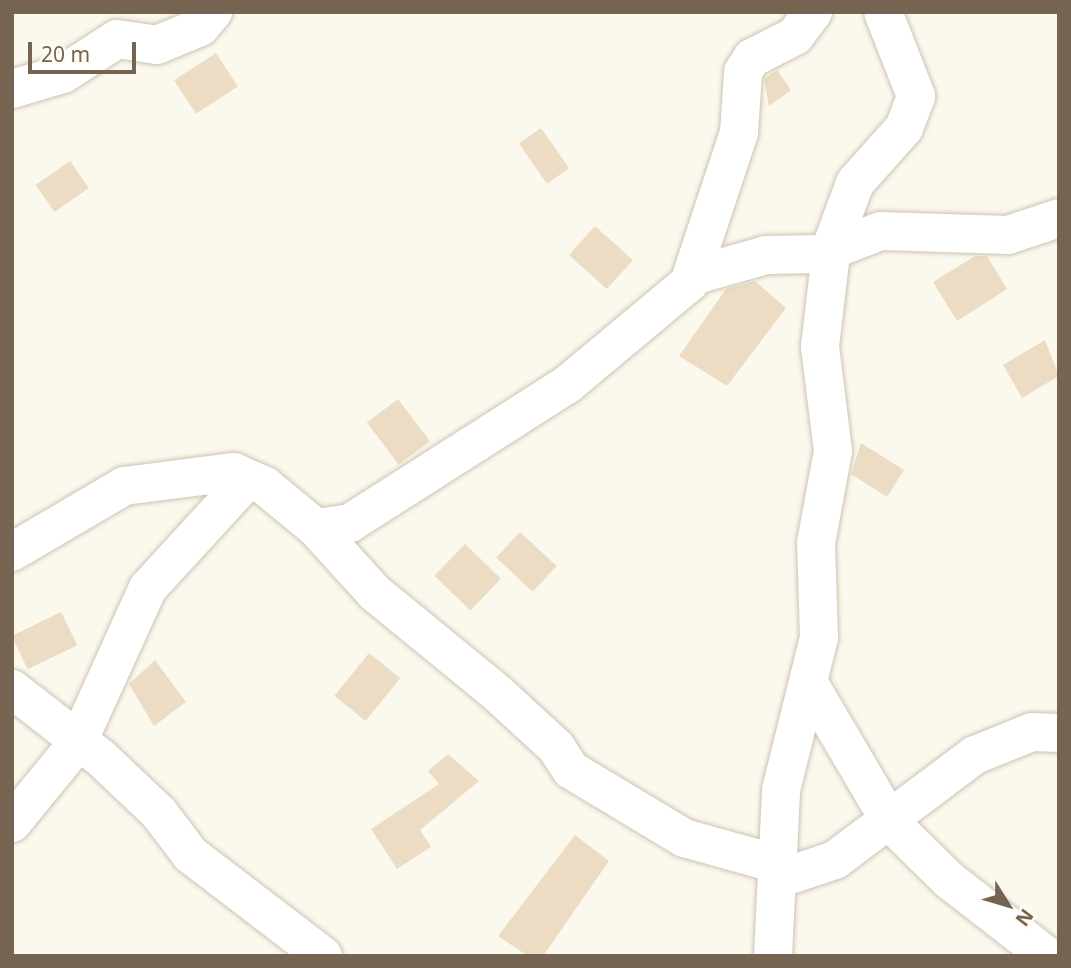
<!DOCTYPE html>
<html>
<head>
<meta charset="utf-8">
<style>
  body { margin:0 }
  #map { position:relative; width:1071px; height:968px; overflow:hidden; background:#fbf8ed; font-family:"Noto Sans",sans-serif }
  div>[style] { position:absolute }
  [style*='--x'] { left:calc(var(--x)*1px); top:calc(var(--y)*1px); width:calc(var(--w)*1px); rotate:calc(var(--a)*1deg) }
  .building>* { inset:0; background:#ecdcc4; transform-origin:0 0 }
  .roads { filter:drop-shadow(0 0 2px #cdc3b3) drop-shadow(0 0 2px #cdc3b3) }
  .minor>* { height:38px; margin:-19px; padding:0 19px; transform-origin:19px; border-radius:19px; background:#fff }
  span { translate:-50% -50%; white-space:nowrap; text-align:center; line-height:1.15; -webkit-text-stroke:7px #fefcf3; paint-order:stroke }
  .frame { position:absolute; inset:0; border:14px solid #756451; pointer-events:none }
  .north { position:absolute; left:973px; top:870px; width:70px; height:70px; -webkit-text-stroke:5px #fefcf3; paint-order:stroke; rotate:127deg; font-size:19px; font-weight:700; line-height:28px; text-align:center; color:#756451 }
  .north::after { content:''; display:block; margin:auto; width:24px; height:32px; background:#756451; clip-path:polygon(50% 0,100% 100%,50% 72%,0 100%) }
  .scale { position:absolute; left:28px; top:42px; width:108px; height:32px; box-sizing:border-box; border:4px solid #756451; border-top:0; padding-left:9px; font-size:21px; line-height:24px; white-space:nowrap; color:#756451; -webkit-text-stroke:5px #fefcf3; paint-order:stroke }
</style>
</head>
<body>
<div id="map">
  <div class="building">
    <i style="left:216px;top:53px;width:40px;height:50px;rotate:57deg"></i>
    <i style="clip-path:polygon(777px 70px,791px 90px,769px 106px,764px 79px)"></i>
    <i style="left:541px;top:128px;width:49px;height:27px;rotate:55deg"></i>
    <i style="left:70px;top:161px;width:33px;height:42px;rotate:55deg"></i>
    <i style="left:595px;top:226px;width:51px;height:39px;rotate:42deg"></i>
    <i style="clip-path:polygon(975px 256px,987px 256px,1007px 289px,957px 321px,933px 282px)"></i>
    <i style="clip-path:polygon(755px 281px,786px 308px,727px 386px,679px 356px,726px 289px)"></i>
    <i style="clip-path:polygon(1045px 340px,1059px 376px,1022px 398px,1003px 365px)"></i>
    <i style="left:398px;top:399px;width:53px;height:39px;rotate:53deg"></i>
    <i style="clip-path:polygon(861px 443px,904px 470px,887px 497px,851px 474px)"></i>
    <i style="left:520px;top:532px;width:50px;height:35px;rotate:43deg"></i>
    <i style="left:465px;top:544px;width:50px;height:44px;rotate:44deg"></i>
    <i style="left:61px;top:612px;width:37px;height:55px;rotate:64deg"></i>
    <i style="left:369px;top:653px;width:40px;height:55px;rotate:39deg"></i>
    <i style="clip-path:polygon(155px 660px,186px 702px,154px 726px,129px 684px)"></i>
    <i style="clip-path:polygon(448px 754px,479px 781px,420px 830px,431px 847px,397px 869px,371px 829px,439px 784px,428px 771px)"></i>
    <i style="clip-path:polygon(575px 835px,609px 861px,543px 956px,528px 956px,498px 936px)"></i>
  </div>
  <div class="roads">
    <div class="minor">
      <i style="--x:12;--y:89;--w:53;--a:-16.4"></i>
      <i style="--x:63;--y:74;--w:64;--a:-32.9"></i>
      <i style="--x:117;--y:39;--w:40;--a:8.5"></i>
      <i style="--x:157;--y:45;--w:47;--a:-22.7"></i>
      <i style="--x:200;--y:27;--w:20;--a:-49"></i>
      <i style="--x:696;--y:275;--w:73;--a:-15.9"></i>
      <i style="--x:766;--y:255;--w:55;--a:-1"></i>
      <i style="--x:821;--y:254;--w:64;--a:-21"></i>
      <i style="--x:881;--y:231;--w:127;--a:1.8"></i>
      <i style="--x:1008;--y:235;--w:54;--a:-18.4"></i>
      <i style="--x:316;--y:528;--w:34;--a:-8"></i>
      <i style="--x:350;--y:523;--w:259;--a:-32.5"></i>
      <i style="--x:568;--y:384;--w:158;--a:-39.9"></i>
      <i style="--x:689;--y:283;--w:158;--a:-71.6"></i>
      <i style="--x:739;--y:133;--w:61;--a:-86.2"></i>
      <i style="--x:743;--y:72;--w:17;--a:-57"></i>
      <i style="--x:752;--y:58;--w:48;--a:-27.1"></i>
      <i style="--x:795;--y:36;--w:30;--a:-53"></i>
      <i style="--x:12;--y:552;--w:130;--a:-30.5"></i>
      <i style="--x:124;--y:486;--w:111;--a:-7.3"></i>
      <i style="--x:234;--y:472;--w:34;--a:24"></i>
      <i style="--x:265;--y:486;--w:66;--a:39.5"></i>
      <i style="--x:316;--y:528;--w:88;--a:47.8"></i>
      <i style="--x:375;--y:593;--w:156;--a:39.3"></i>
      <i style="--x:496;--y:692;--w:81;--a:42.5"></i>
      <i style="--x:556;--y:747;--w:27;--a:57"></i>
      <i style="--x:571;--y:770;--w:132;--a:31"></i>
      <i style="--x:684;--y:838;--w:98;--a:15.5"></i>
      <i style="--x:808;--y:682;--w:164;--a:59.5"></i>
      <i style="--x:891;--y:823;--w:81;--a:44.5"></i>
      <i style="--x:949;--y:880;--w:124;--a:37.8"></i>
      <i style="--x:12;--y:689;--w:113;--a:37.8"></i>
      <i style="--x:101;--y:758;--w:80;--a:43.5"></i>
      <i style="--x:159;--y:813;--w:53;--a:52.7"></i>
      <i style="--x:191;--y:855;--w:166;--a:37.4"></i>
      <i style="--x:12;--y:823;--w:104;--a:-50.8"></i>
      <i style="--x:78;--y:742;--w:169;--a:-65.6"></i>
      <i style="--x:148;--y:588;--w:148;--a:-47.5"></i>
      <i style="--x:781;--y:878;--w:57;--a:-18.4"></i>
      <i style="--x:835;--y:860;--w:175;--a:-36.9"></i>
      <i style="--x:975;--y:755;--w:61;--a:-22"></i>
      <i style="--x:1032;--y:732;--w:27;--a:2"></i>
      <i style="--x:773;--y:956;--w:166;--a:-87.2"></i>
      <i style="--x:781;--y:790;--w:157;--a:-76"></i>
      <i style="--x:819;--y:638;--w:95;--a:-91.8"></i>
      <i style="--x:816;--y:543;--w:94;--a:-79.5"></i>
      <i style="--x:833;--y:451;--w:106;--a:-97.1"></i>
      <i style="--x:820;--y:346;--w:102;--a:-83.2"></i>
      <i style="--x:832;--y:245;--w:66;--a:-69.6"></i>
      <i style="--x:855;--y:183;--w:74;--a:-48.3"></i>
      <i style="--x:904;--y:128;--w:34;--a:-69"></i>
      <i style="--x:916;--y:96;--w:90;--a:-111.4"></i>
    </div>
  </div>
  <div class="frame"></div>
  <div class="north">N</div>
  <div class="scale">20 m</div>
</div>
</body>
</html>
